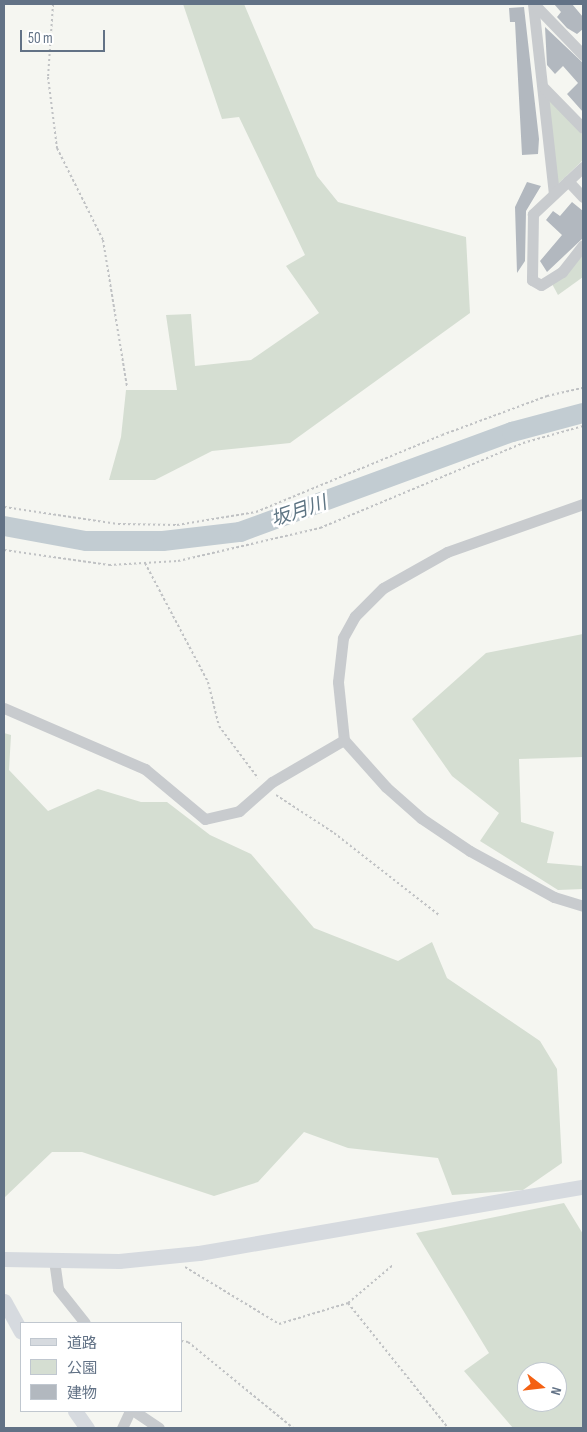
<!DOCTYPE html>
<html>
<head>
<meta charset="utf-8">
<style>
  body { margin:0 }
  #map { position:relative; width:587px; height:1432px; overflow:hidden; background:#f5f6f1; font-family:"Sofia Sans Condensed","Noto Sans JP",sans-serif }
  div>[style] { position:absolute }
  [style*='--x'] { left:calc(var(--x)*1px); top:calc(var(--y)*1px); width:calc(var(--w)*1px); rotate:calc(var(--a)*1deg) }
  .green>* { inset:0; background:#d5ded2 }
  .river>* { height:20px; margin:-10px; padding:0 10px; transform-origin:10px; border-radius:10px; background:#c2ccd2 }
  .building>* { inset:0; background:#b2b8bf }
  .path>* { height:2px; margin-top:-1px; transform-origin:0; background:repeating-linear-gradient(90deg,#c0c2c4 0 2.5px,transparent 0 5px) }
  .street>* { height:11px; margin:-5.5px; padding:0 5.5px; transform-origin:5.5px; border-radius:5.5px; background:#c8cbce }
  .secondary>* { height:15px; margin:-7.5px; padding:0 7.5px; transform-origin:7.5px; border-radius:7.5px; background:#d6dadf }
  span { translate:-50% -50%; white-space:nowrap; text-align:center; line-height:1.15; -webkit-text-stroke:5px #fff; paint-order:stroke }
  .water-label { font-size:19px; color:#5d7483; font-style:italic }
  .frame { position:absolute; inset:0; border:5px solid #627286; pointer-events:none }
  .legend { position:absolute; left:20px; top:1322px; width:162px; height:90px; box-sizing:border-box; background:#fff; border:1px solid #c0c7cf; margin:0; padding:6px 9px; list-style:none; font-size:15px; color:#627286 }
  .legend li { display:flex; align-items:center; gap:10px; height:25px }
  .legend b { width:25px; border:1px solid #c0c7cf }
  .north { position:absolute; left:517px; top:1362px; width:50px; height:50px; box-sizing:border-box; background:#fff; border:1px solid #c0c7cf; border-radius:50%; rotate:106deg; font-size:14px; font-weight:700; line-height:20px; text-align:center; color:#627286 }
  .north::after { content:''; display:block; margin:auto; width:18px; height:22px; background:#f46113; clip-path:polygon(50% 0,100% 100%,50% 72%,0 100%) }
  .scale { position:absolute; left:20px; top:30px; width:85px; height:22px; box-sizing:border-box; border:2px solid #627286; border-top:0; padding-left:6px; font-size:15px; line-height:18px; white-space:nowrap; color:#627286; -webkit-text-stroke:4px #fff; paint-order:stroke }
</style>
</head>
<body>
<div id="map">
  <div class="green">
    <i style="clip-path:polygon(183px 4px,244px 4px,317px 176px,338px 202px,466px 237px,470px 313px,290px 443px,212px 451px,155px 480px,109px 480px,121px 437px,126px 390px,177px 390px,166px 315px,191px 314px,195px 366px,251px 360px,319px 313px,286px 266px,305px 255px,239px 117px,222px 119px)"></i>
    <i style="clip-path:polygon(547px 101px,552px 101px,583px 135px,583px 160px,557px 185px)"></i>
    <i style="clip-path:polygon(583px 250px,583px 277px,558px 295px,551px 282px)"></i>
    <i style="clip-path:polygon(583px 634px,583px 757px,519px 759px,521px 822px,554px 832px,547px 863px,583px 866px,583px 889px,558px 890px,480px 841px,499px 813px,452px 776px,412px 719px,486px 653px)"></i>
    <i style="clip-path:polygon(4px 733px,11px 735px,9px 770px,48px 811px,98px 789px,141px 802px,167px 802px,210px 835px,251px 854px,314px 928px,398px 961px,432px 942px,447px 978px,540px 1041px,557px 1069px,562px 1163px,523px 1190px,452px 1195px,438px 1158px,348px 1148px,304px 1132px,258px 1182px,214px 1196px,82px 1152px,52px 1152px,4px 1198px)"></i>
    <i style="clip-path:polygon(evenodd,564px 1203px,583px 1234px,583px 1428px,513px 1428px,464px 1371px,489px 1353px,416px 1233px,564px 1203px,527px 1372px,557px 1372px,557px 1402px,527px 1402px,527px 1372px)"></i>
  </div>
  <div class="river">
    <i style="--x:4;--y:526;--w:83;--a:10.4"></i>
    <i style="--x:86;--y:541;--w:77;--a:0"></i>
    <i style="--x:163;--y:541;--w:78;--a:-6.7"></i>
    <i style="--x:240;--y:532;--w:290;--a:-20.2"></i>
    <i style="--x:512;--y:432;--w:73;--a:-15"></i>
  </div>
  <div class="building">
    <i style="clip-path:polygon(554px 4px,572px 4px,583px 17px,583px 29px,577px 34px,567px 28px,557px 17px,561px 12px)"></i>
    <i style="clip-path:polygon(524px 7px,539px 139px,538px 154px,522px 155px,515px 22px,510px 22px,509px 8px)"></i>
    <i style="clip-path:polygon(545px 27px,583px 63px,583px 112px,567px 94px,578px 83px,563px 66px,555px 74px,547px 65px)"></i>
    <i style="clip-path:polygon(527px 182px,541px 186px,526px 211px,525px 261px,517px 273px,515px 207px)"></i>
    <i style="clip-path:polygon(572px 202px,583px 211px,583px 238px,547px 272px,540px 261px,562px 235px,546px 220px,553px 211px,560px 216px)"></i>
  </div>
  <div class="path">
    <i style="--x:53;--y:4;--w:73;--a:93.9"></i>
    <i style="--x:48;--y:77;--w:72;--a:82.8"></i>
    <i style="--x:57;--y:148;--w:103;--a:63.4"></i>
    <i style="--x:103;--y:240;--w:148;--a:80.7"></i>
    <i style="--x:4;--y:507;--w:115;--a:8.5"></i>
    <i style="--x:118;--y:524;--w:59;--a:1"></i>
    <i style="--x:177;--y:525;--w:80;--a:-9.3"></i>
    <i style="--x:256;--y:512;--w:201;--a:-22.5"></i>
    <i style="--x:442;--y:435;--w:112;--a:-20.4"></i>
    <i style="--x:547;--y:396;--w:37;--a:-13"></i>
    <i style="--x:4;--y:550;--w:106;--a:8.1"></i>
    <i style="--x:109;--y:565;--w:69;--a:-3.3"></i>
    <i style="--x:178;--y:561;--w:146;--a:-13.1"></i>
    <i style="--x:320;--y:528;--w:220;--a:-22.7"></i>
    <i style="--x:523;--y:443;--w:62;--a:-15.8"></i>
    <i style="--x:145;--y:563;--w:135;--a:62.1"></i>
    <i style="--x:208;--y:682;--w:45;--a:76"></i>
    <i style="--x:219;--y:726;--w:65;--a:53.1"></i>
    <i style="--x:276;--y:795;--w:69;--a:33.2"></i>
    <i style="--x:334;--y:833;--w:133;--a:38"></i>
    <i style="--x:185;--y:1267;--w:110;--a:31.2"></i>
    <i style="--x:279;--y:1324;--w:72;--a:-16.9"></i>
    <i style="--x:348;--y:1303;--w:59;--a:-40.2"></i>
    <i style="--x:348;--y:1303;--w:160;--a:51.3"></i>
    <i style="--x:181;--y:1341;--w:7;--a:8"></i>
    <i style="--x:188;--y:1342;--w:136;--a:39.3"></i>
  </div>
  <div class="street">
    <i style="--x:533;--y:4;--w:191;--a:83.7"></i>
    <i style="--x:534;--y:4;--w:71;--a:46.1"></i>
    <i style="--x:543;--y:87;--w:57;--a:45.7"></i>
    <i style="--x:583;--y:167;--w:69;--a:136.8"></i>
    <i style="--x:533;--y:214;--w:66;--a:90.9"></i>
    <i style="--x:532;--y:280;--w:10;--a:29"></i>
    <i style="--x:541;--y:285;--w:25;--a:-32"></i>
    <i style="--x:562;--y:272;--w:34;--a:-52"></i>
    <i style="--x:568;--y:181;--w:22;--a:47"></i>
    <i style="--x:583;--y:504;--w:144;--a:160.6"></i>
    <i style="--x:447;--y:552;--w:73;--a:150.6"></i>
    <i style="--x:383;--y:588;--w:40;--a:135"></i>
    <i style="--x:355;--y:616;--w:25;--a:119"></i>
    <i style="--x:343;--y:638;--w:44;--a:96.5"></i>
    <i style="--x:338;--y:682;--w:58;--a:84.1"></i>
    <i style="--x:344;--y:740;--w:63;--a:48.2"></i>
    <i style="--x:386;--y:787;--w:47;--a:41.5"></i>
    <i style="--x:421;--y:818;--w:59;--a:34"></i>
    <i style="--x:470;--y:851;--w:96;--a:28.7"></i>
    <i style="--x:554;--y:897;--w:30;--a:17"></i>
    <i style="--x:4;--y:708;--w:154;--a:23.4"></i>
    <i style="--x:145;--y:769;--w:78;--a:39.8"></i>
    <i style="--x:205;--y:819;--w:35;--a:-13"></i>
    <i style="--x:239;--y:811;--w:44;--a:-41.3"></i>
    <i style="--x:272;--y:782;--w:83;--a:-30.3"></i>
    <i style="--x:54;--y:1260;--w:29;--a:82"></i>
    <i style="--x:58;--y:1289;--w:43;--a:51.5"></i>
    <i style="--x:134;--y:1411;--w:30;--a:34"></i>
    <i style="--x:122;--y:1428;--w:19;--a:-65"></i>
  </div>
  <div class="secondary">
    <i style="--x:4;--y:1259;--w:115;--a:1"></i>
    <i style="--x:119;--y:1261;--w:80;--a:-5.7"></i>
    <i style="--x:199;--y:1253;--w:390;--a:-9.8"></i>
    <i style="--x:4;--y:1301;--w:35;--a:61"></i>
    <i style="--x:75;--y:1411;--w:21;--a:55"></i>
  </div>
  <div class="water-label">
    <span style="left:299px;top:512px;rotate:-19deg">坂月川</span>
  </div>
  <div class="frame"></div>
  <ul class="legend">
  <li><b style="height:6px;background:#d6dadf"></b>道路</li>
  <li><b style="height:14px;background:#d5ded2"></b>公園</li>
  <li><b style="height:14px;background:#b2b8bf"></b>建物</li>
  </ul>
  <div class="north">N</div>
  <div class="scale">50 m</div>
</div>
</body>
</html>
